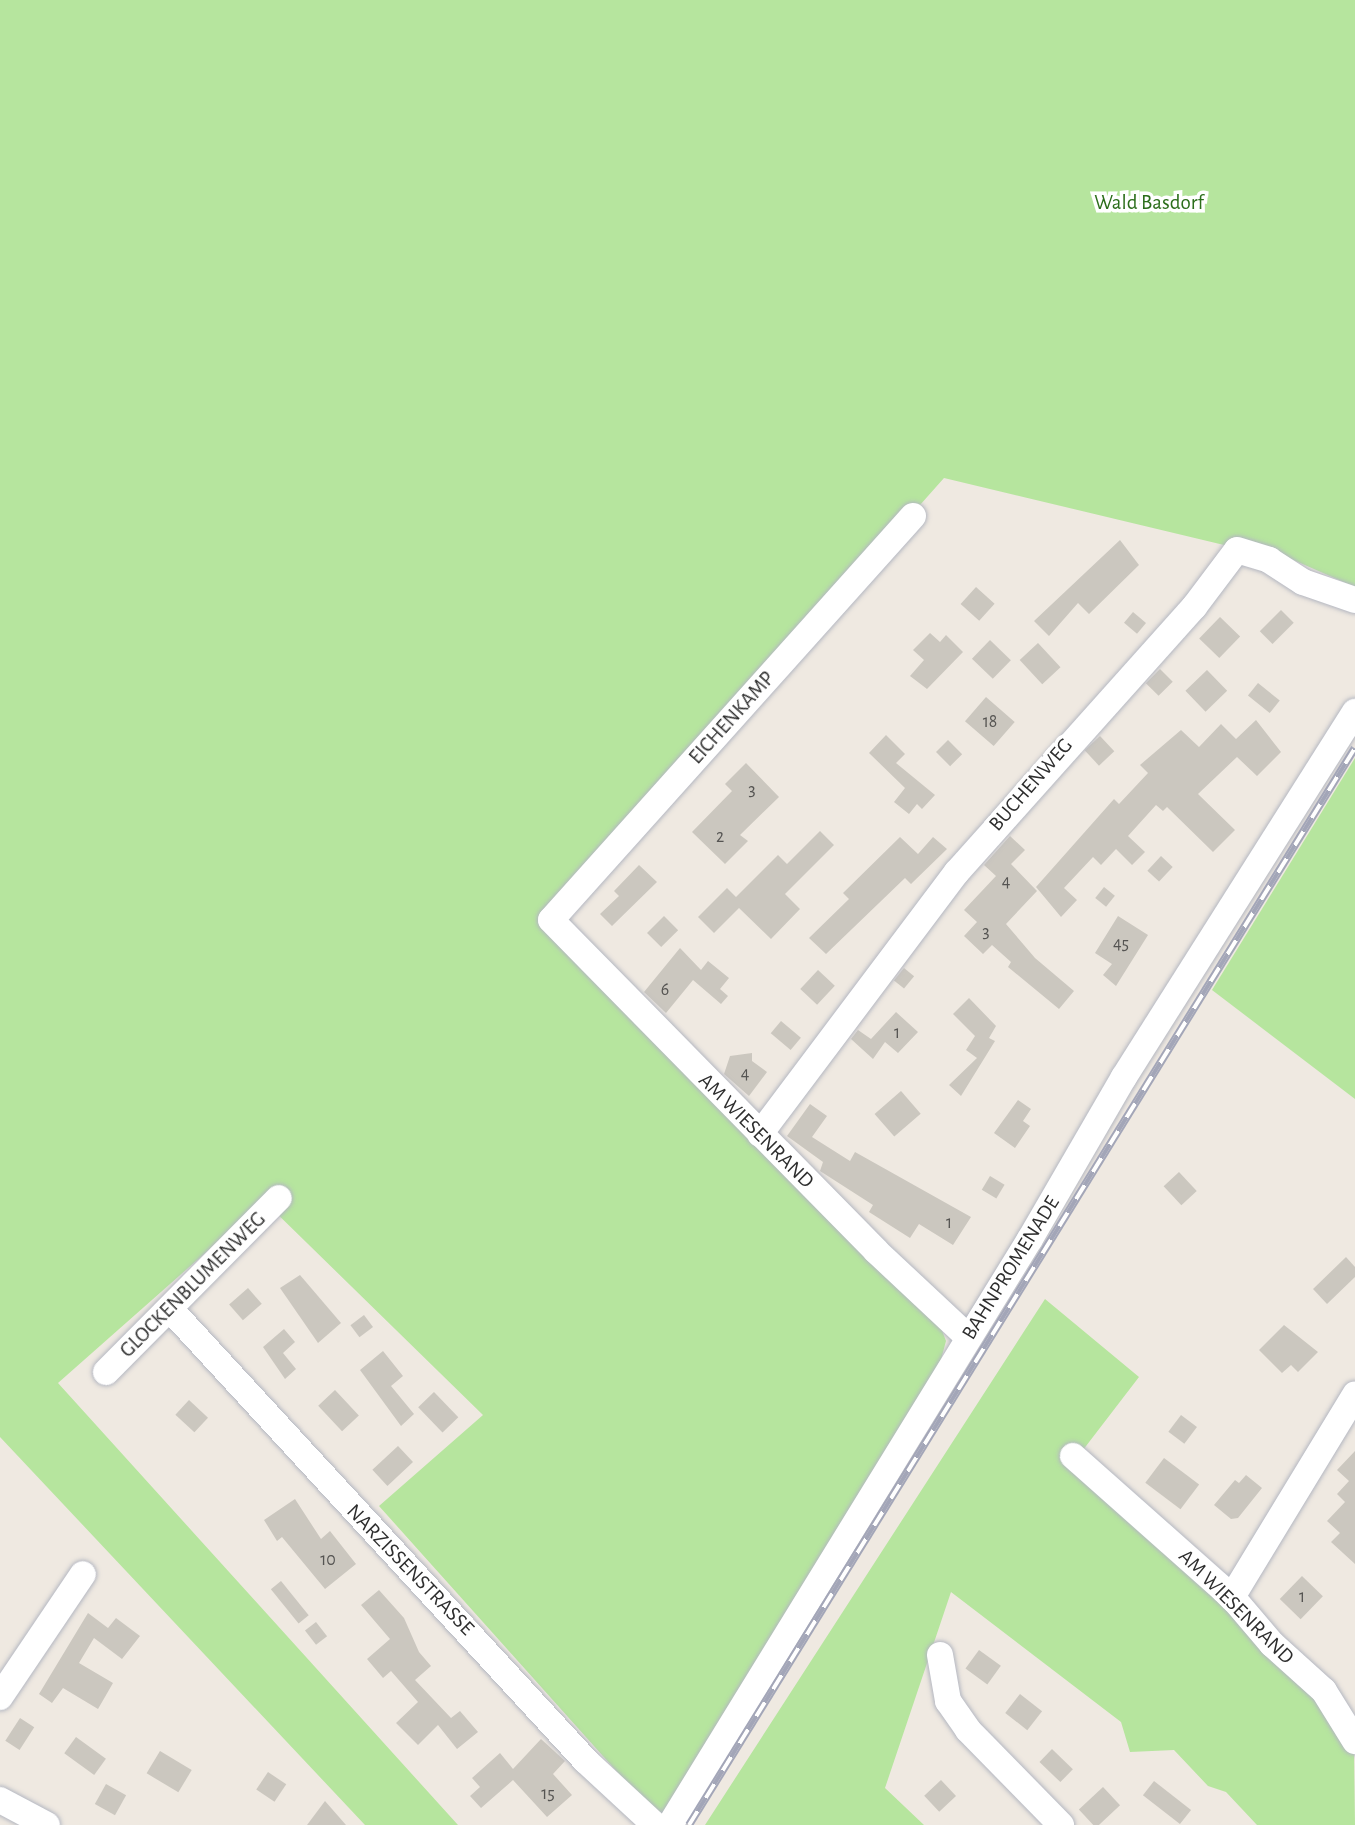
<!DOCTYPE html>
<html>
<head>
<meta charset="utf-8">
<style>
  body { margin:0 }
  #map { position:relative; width:1355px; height:1825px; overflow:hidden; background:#efe9e1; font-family:"Alegreya Sans",sans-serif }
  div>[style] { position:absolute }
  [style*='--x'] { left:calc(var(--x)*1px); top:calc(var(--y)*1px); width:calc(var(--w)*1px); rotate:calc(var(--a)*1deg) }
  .green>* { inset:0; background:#b6e59e }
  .building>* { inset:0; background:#cbc7bf; transform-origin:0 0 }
  .roads { filter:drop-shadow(0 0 2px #b4b7c1) drop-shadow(0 0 2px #b4b7c1) }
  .minor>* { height:26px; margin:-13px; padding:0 13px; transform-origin:13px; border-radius:13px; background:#fff }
  .rail>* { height:8px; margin-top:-4px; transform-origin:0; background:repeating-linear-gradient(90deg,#fff 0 16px,#a3a6b8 0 32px); box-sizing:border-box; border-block:2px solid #a3a6b8 }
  span { translate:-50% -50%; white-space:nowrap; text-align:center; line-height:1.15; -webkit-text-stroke:7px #fff; paint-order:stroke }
  .number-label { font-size:18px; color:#555452 }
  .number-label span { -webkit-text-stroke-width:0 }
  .park-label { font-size:21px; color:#2c6e1b }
  .street-label { font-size:21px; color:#2e2e2e }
</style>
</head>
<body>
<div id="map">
  <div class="green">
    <i style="clip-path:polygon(0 0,1355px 0,1355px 587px,1257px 544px,1224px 545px,944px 478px,551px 920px,940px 1325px,946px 1341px,939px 1367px,662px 1822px,379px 1506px,483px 1415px,264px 1201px,58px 1383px,458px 1825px,365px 1825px,0 1437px)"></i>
    <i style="clip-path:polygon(1355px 758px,1355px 1099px,1212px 990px)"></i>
    <i style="clip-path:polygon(1045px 1299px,1139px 1377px,1073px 1463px,1319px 1697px,1354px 1755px,1355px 1825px,1257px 1825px,1226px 1792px,1208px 1786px,1174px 1750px,1130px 1752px,1121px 1722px,951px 1592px,885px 1788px,924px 1825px,705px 1825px)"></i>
  </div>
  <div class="building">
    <i style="clip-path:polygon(1120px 540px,1139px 565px,1089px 614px,1078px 603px,1049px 636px,1034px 621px)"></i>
    <i style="left:976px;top:587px;width:25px;height:23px;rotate:42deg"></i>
    <i style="left:1281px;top:610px;width:18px;height:30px;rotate:45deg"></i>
    <i style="left:1133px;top:612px;width:17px;height:14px;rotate:40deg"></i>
    <i style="left:1220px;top:617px;width:28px;height:30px;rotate:44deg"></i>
    <i style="clip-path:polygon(930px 633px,940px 642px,946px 635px,963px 652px,927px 689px,910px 676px,924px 660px,913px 650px)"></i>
    <i style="left:990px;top:640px;width:29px;height:26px;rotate:44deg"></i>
    <i style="left:1038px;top:643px;width:33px;height:25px;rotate:47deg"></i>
    <i style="left:1160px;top:669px;width:18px;height:20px;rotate:45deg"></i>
    <i style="left:1207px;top:670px;width:29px;height:30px;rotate:46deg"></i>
    <i style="left:1258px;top:683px;width:28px;height:16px;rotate:39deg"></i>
    <i style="left:986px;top:697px;width:38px;height:32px;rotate:41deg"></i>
    <i style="clip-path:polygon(1256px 720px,1281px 752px,1257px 776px,1237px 757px,1198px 794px,1235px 830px,1213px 852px,1167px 807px,1163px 811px,1156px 805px,1128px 836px,1145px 852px,1132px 865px,1116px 849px,1101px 865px,1093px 857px,1064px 888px,1077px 900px,1061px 917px,1036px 887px,1114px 799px,1119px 804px,1148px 773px,1140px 765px,1181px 730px,1199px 747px,1221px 724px,1236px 739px)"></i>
    <i style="clip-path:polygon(886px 735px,905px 754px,896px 763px,935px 795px,922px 809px,917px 804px,909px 814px,894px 802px,905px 788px,869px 753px)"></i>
    <i style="left:1100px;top:736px;width:21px;height:21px;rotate:47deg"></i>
    <i style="left:948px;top:740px;width:20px;height:17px;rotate:45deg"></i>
    <i style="clip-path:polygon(746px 763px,779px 797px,740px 835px,748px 841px,725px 864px,692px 832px,732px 791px,725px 784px)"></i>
    <i style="clip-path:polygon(820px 831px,834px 845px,785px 894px,800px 909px,771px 939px,739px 908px,714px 933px,698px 917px,727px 888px,736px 897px,778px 855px,787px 864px)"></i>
    <i style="clip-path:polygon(1010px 836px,1025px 850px,1011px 864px,1037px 891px,1006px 924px,1035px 958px,1074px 991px,1059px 1009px,1008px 967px,1011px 962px,992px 945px,983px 954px,964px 936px,977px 922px,964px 910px,996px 876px,984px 865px)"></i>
    <i style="clip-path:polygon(900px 837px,918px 854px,933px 837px,947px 849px,911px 884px,905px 878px,826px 954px,809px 938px,849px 899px,843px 893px)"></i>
    <i style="left:1161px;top:856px;width:16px;height:20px;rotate:43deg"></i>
    <i style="clip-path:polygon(639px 865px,657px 882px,612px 926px,600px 914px,619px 896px,614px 891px)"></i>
    <i style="left:1104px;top:887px;width:14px;height:14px;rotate:39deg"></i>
    <i style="left:664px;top:916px;width:20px;height:24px;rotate:45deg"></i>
    <i style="clip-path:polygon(1118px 916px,1148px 935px,1116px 986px,1103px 975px,1112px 964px,1095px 953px)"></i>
    <i style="clip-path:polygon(680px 948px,701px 970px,708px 961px,729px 978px,720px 989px,728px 996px,721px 1004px,693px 980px,666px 1013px,644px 992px)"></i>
    <i style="left:904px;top:968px;width:13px;height:16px;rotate:39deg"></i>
    <i style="left:818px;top:970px;width:23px;height:26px;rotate:43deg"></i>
    <i style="clip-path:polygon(969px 998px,996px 1026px,989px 1038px,995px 1041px,961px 1096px,949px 1085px,977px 1058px,966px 1050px,975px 1036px,953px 1014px)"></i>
    <i style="clip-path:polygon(896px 1012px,918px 1032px,898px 1053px,885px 1042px,873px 1059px,851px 1039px,858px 1030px,871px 1039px)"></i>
    <i style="left:781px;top:1021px;width:26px;height:16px;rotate:40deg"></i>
    <i style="clip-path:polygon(752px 1053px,752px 1061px,767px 1072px,749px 1096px,724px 1074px,730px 1056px)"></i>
    <i style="left:901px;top:1091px;width:30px;height:35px;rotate:49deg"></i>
    <i style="clip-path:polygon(1018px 1100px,1031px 1109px,1023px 1121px,1030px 1126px,1015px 1148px,994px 1133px)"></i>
    <i style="clip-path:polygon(810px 1104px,827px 1116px,812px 1137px,850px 1161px,855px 1152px,971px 1217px,953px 1245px,919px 1224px,910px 1238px,869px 1212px,873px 1205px,820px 1171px,823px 1162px,787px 1136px)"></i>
    <i style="left:1179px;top:1172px;width:26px;height:21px;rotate:47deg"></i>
    <i style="left:990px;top:1176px;width:17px;height:16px;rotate:31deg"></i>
    <i style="clip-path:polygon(1346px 1257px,1355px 1267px,1355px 1277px,1327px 1304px,1313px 1289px)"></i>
    <i style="clip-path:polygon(300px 1275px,341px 1323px,318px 1343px,280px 1288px)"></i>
    <i style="left:248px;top:1288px;width:21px;height:25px;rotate:49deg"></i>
    <i style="left:364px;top:1315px;width:15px;height:17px;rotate:53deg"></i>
    <i style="clip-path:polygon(1284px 1325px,1318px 1352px,1298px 1372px,1291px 1365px,1282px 1373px,1259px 1350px)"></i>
    <i style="clip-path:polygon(284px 1329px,295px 1342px,283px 1353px,296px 1369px,285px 1379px,263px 1347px)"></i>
    <i style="clip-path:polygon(383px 1351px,403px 1376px,391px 1386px,414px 1414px,401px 1426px,360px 1370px)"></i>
    <i style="left:335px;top:1390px;width:35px;height:23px;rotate:47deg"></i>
    <i style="left:434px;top:1392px;width:35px;height:22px;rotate:46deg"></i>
    <i style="left:189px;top:1400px;width:26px;height:20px;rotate:43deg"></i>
    <i style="left:1181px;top:1415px;width:20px;height:21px;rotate:37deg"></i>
    <i style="left:398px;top:1446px;width:22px;height:35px;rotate:47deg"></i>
    <i style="clip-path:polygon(1355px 1451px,1355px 1564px,1331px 1542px,1340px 1533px,1327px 1521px,1345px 1502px,1337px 1494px,1349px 1481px,1337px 1470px)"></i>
    <i style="left:1164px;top:1458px;width:44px;height:31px;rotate:37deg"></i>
    <i style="clip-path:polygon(1246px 1475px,1262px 1488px,1238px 1518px,1231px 1519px,1214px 1505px,1235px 1480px,1239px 1483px)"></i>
    <i style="clip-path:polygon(295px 1499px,321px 1539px,330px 1531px,356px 1564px,325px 1589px,282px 1537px,277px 1541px,264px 1520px)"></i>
    <i style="left:1302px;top:1576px;width:29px;height:32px;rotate:44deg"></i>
    <i style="left:281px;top:1581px;width:44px;height:13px;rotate:51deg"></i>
    <i style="clip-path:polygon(379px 1590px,404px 1618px,419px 1652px,431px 1666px,415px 1680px,451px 1718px,460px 1711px,478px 1732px,457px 1749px,438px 1725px,418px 1745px,396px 1723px,418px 1702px,391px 1671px,383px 1678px,367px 1659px,390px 1639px,361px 1605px)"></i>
    <i style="clip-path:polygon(88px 1613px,108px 1628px,116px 1618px,140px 1636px,122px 1659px,94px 1638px,79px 1663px,113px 1683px,98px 1709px,63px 1688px,52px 1703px,39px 1694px)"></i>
    <i style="left:316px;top:1622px;width:18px;height:14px;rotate:52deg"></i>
    <i style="left:979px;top:1650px;width:27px;height:23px;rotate:36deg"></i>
    <i style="left:1020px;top:1694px;width:28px;height:24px;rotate:38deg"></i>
    <i style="left:20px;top:1718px;width:17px;height:27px;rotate:33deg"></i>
    <i style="left:76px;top:1737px;width:37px;height:20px;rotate:36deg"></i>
    <i style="clip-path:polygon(541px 1739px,565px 1761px,553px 1774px,572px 1795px,547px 1817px,513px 1780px,481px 1808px,470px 1796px,480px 1787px,472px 1778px,500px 1753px,513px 1769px)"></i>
    <i style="left:1052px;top:1749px;width:29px;height:18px;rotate:44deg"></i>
    <i style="left:160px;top:1751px;width:37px;height:26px;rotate:31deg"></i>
    <i style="left:268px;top:1772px;width:22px;height:21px;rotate:34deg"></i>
    <i style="left:941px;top:1780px;width:22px;height:23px;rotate:47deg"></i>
    <i style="left:1154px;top:1781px;width:47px;height:18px;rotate:38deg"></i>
    <i style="left:106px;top:1784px;width:23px;height:23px;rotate:29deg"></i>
    <i style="left:1103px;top:1787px;width:25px;height:33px;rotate:47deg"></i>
    <i style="clip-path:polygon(325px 1801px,346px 1825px,307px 1825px)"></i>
  </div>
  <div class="roads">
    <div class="minor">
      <i style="--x:913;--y:516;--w:542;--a:131.86"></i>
      <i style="--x:551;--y:920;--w:464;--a:45.5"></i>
      <i style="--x:876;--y:1251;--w:126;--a:43.1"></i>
      <i style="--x:760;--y:1134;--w:328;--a:-53.1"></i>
      <i style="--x:957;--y:872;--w:356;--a:-48.2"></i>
      <i style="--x:1194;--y:607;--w:71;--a:-53"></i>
      <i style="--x:1237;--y:550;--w:34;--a:17"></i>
      <i style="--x:1269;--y:560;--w:40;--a:32.9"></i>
      <i style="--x:1303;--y:582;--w:55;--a:19.1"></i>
      <i style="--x:171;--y:1310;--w:613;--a:47.38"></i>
      <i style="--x:586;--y:1761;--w:94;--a:42.8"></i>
      <i style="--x:106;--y:1372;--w:245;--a:-45.2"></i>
      <i style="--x:1073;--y:1456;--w:213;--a:41.6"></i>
      <i style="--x:1232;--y:1597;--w:62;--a:49.6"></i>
      <i style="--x:1272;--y:1644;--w:70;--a:42.1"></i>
      <i style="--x:1324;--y:1691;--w:59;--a:58.2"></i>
      <i style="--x:1232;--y:1597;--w:237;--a:-58.7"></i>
      <i style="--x:940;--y:1655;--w:47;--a:80.1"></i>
      <i style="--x:948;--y:1701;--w:35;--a:55"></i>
      <i style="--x:968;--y:1730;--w:133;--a:45.6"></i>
      <i style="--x:0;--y:1697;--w:148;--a:-56"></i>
      <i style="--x:0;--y:1800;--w:53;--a:28"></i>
      <i style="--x:670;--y:1825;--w:688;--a:-58.44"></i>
      <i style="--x:1030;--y:1239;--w:187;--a:-59.9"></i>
      <i style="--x:1124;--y:1077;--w:432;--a:-57.7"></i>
    </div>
  </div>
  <div class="rail">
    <i style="--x:689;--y:1825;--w:1266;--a:-58.27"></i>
  </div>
  <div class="number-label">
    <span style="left:990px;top:722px">18</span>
    <span style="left:752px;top:790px">3</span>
    <span style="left:720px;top:837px">2</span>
    <span style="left:1006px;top:882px">4</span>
    <span style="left:986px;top:932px">3</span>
    <span style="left:1121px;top:944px">45</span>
    <span style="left:665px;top:990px">6</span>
    <span style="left:897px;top:1033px">1</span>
    <span style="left:745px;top:1074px">4</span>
    <span style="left:949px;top:1223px">1</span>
    <span style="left:328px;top:1560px">10</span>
    <span style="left:1302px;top:1597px">1</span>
    <span style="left:548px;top:1794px">15</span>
  </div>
  <div class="park-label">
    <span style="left:1149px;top:203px">Wald Basdorf</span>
  </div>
  <div class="street-label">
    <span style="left:732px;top:718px;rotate:-48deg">EICHENKAMP</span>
    <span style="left:1031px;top:785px;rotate:-49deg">BUCHENWEG</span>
    <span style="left:756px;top:1131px;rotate:45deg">AM WIESENRAND</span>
    <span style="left:1011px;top:1268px;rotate:-58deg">BAHNPROMENADE</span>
    <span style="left:193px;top:1285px;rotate:-45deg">GLOCKENBLUMENWEG</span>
    <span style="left:410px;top:1570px;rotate:46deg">NARZISSENSTRASSE</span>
    <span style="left:1236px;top:1607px;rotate:45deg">AM WIESENRAND</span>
  </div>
</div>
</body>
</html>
